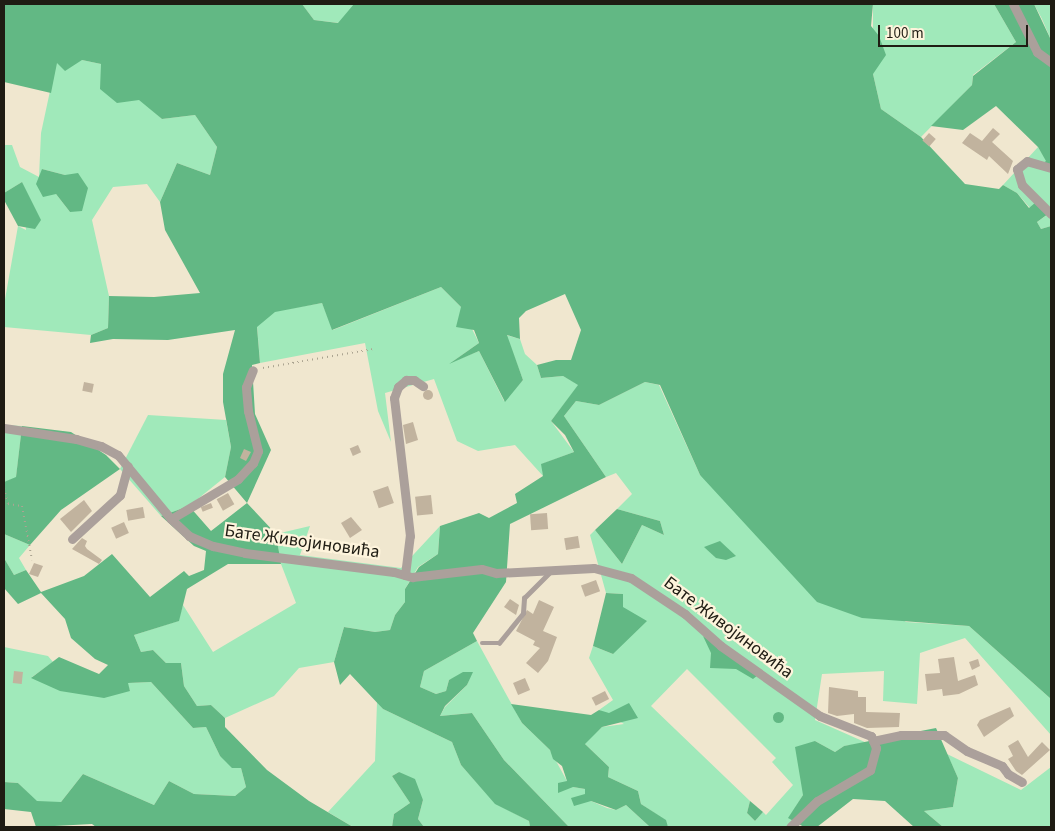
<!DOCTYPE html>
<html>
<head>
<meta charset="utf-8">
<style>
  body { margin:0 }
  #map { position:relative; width:1055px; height:831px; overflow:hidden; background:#f0e7cf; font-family:"Source Sans 3",sans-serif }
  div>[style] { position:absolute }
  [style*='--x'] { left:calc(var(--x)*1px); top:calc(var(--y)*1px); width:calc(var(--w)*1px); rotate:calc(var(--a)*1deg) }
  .green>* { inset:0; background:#a0e9ba }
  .forest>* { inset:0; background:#62b884 }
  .round { border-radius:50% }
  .building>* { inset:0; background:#c1b39e; transform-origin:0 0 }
  .path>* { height:2px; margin-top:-1px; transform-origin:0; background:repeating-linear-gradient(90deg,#aba491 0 1px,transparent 0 5px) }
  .service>* { height:4.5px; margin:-2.25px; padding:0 2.25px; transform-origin:2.25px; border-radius:2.25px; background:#aba09b }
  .minor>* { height:9px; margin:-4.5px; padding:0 4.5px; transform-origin:4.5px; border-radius:4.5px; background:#aba09b }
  span { translate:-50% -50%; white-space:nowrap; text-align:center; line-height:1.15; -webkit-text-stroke:4.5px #fef4dc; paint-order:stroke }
  .street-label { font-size:18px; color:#1f1c13 }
  .frame { position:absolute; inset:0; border:5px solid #1f1c13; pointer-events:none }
  .scale { position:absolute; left:878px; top:25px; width:150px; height:22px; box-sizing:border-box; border:2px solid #1f1c13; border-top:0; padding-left:6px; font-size:15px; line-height:18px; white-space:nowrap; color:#1f1c13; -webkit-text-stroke:4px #fef4dc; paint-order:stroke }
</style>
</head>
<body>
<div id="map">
  <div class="green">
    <i style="clip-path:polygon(302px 4px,354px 4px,355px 5px,339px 23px,314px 20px)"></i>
    <i style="clip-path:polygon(873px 4px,994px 4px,1016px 42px,973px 75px,972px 85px,921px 137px,881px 109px,873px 74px)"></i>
    <i style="clip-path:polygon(1034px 4px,1051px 4px,1051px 40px,1042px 19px)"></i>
    <i style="clip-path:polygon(evenodd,82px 60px,101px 64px,162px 119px,195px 115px,217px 147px,210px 175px,177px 163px,160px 202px,147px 184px,113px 187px,92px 220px,109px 296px,108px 328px,91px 335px,4px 327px,4px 305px,18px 226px,26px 230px,22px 182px,4px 193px,4px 145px,12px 145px,20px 167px,39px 177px,41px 133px,56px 63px,82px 60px,42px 169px,65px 175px,70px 212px,56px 194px,42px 169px)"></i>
    <i style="clip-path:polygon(1038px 147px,1047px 161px,1037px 167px,1051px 172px,1051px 226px,1041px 229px,1037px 222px,1047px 215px,1030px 208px,1017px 193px,1003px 185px)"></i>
    <i style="clip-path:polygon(441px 287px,461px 307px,479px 343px,452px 362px,479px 351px,504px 401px,523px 380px,506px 335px,520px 339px,525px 354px,537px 365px,541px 378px,563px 376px,579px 385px,551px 421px,574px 452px,542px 464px,543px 476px,515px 445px,478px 451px,457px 441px,434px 379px,385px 393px,391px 442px,378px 411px,365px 343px,260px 363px,257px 326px,275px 311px,322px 303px,333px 330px)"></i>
    <i style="clip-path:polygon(evenodd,645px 382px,659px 385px,700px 475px,906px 622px,969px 626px,1051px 699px,1051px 735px,965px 638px,920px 653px,917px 704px,883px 701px,884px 671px,822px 674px,815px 720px,867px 743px,844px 746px,835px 752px,815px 741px,803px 795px,789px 818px,801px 827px,668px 827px,665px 820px,641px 804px,638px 791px,608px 777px,609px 767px,584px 743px,602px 727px,624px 724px,599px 710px,613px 700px,589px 658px,593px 646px,613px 654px,623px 594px,606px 593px,590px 535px,595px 530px,622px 564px,642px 525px,664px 535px,660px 521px,617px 509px,632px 494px,616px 473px,606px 477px,564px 416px,576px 401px,599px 405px,645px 382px,687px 669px,776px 758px,772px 762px,793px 785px,766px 815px,763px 812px,755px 821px,747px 813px,750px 801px,651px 706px,687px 669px)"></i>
    <i style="clip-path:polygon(148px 415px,226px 420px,231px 447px,225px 477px,189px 506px,161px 516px,120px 469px)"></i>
    <i style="clip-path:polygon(4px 425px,22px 426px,16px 478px,4px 482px)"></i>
    <i style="clip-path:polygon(310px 526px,300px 555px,401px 568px,440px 526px,438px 554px,418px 567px,405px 589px,405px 602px,395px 615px,390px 630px,375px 632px,344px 627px,334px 662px,299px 668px,274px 696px,225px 718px,211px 705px,197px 706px,184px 686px,181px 663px,166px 663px,153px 650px,141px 652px,134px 635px,178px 621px,183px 605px,213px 652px,296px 603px,281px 564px,276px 534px)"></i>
    <i style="clip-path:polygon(4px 534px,30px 545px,19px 558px,26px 570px,14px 575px,4px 558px)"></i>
    <i style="clip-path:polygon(477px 641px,522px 723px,550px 750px,567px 781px,573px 787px,585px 789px,591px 801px,607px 808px,616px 810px,626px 805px,650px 827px,569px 827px,504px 760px,472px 713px,440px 716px,445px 707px,467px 685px,472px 672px,449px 680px,446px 691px,436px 694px,420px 687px,424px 671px)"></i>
    <i style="clip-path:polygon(4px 647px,48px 656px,53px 662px,32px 677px,130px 691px,127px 683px,151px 682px,193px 728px,206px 727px,220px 756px,241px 768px,246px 787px,235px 796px,194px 794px,169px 781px,154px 805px,83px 774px,61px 802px,37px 802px,18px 783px,4px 782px)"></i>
    <i style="clip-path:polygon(377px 702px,383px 709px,452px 742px,461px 765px,495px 803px,529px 821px,530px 827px,424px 827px,418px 819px,423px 800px,399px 772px,392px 776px,410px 803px,394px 814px,392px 827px,353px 827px,328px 812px,375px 761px)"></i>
    <i style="clip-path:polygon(947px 754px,1021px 790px,1051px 767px,1051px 827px,943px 827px,924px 811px,953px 807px,958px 778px)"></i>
  </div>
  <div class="forest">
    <i style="clip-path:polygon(4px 4px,302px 4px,314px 20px,338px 23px,354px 4px,873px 4px,871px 26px,879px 36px,886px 55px,873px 74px,881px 109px,921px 137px,965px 184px,999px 189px,1003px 185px,1017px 193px,1029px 208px,1036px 202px,1048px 214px,1037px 222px,1041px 229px,1051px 226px,1051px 699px,969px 626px,862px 618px,817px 602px,700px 475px,660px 385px,645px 382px,599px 405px,576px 401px,564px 416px,606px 477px,510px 524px,506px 582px,473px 633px,477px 641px,424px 671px,420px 687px,436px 694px,446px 691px,449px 680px,463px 672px,473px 672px,467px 685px,445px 706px,440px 716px,472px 713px,504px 760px,569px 827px,530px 827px,529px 821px,495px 804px,461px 765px,452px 742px,383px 709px,350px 674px,340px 685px,334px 662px,344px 627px,375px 632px,390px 630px,395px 615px,405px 602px,405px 589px,419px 567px,438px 554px,440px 526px,479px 513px,489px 518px,517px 503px,515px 494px,543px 476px,541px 464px,574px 452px,565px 435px,551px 421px,578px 385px,563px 376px,541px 378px,537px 365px,556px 360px,571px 360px,581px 330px,565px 294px,526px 311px,519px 318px,520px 339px,507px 335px,523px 380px,505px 402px,479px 351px,449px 364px,479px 343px,474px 330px,456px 327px,461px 307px,441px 287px,332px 330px,322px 303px,275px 312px,257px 327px,260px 363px,252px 365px,255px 414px,271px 450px,247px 503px,276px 534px,281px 564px,228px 564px,187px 589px,179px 621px,134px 635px,141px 652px,153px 650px,166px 663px,181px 663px,184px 686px,197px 706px,211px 705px,225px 718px,225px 727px,267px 770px,309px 801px,353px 827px,96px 827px,92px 824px,36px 827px,31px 812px,4px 809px,4px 782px,18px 783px,37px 801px,61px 802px,83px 774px,154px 805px,169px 781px,194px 794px,235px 796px,246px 787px,241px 768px,232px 768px,220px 756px,206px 727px,193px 728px,151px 682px,128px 683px,130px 691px,104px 698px,60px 691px,31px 678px,59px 657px,99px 674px,108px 665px,95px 659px,71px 638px,65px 619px,41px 593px,18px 604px,4px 588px,4px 558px,14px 575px,26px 570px,41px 592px,84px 576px,112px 554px,150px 597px,184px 571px,189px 576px,204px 570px,206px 551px,194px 546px,161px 516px,189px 506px,211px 531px,247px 503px,225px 477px,231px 447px,223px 402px,223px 374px,235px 330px,168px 340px,113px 339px,90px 343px,91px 335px,108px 328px,109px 296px,154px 297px,200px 293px,165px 230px,160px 202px,177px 163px,210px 175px,217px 147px,195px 115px,162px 119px,139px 100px,117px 103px,100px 89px,101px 64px,82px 60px,65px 71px,57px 63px,51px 93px,4px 82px)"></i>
    <i style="clip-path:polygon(994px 4px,1034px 4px,1051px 40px,1051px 172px,1036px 168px,1046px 161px,1038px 147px,996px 106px,963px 130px,931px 126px,972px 85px,973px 76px,1016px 42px)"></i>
    <i style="clip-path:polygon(42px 169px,65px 175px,78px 173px,88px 188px,82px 211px,70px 212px,56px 194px,43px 197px,36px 184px)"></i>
    <i style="clip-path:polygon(22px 182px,41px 220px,35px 229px,18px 226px,4px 200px,4px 193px)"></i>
    <i style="clip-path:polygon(22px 426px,71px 432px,106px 455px,120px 469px,61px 510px,30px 545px,4px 534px,4px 482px,16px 477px)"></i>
    <i style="clip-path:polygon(617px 509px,660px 521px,664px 535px,642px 525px,622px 564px,595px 530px)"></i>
    <i style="clip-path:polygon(720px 541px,736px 556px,726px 560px,716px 558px,704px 547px)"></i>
    <i style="clip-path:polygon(606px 593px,623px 594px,623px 607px,647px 621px,613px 654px,593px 646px)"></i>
    <i style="clip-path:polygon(703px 636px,758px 675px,753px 679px,736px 669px,710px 668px,711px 653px)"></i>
    <i style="clip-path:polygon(629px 703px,638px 718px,602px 727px,585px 744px,609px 767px,608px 777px,638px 791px,641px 804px,666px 820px,668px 827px,650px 827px,626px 805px,616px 810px,591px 801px,574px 806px,571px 798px,585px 794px,585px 789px,573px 787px,558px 793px,558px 783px,567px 781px,562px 766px,553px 759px,550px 750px,522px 723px,511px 704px,591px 715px,599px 710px,609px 713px)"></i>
    <i class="round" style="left:772.5px;top:711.5px;width:11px;height:11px"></i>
    <i style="clip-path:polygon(936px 728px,958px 778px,953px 807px,924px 811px,943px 827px,914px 827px,885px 801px,853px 799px,817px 827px,804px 827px,788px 818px,803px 795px,795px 747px,815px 741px,835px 752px,844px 746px)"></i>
    <i style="clip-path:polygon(399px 772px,415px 779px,423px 800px,418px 819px,424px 827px,392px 827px,394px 814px,410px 803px,392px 776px)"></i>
    <i style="clip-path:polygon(750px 801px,763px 812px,755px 821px,747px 813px)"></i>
  </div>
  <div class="building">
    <i style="clip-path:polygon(993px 128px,1000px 134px,992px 142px,1013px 161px,1008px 174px,989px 156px,987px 160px,962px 143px,970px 133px,982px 141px)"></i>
    <i style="left:929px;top:133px;width:9px;height:10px;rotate:41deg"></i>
    <i style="left:84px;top:382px;width:10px;height:9px;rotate:11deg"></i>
    <i class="round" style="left:423px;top:390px;width:10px;height:10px"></i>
    <i style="clip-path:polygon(413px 422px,418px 440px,406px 444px,403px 425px)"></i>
    <i style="left:358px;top:445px;width:8px;height:9px;rotate:67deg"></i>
    <i style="clip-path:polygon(244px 449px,251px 452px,246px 461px,240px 458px)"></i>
    <i style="left:388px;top:486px;width:18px;height:16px;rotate:71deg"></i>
    <i style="left:228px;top:493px;width:13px;height:13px;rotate:61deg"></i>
    <i style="left:431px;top:495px;width:19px;height:16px;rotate:84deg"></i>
    <i style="clip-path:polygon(84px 500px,92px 511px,71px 532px,60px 519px)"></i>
    <i style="left:211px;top:503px;width:5px;height:11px;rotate:68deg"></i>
    <i style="left:143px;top:507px;width:11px;height:17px;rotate:80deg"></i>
    <i style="left:547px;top:513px;width:16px;height:17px;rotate:86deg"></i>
    <i style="clip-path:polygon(351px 517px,362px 530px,350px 538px,341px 523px)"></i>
    <i style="left:124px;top:522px;width:12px;height:14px;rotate:66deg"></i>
    <i style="left:578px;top:536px;width:12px;height:14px;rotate:81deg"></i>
    <i style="clip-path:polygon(82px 538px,87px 541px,85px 546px,87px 549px,102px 560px,99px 564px,72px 549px)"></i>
    <i style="clip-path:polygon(34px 563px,43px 566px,38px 577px,29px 574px)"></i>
    <i style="left:596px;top:580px;width:12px;height:16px;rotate:70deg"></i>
    <i style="clip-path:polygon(510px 599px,519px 605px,516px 615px,504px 607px)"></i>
    <i style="clip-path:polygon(539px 600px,554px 607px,543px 631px,557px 637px,548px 661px,538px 673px,526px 663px,540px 648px,533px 645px,535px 641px,516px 631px,527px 610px,533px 614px)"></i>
    <i style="clip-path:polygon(954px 657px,958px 681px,975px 675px,978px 685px,959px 694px,943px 696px,942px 689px,927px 691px,925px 674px,940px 673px,938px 659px)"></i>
    <i style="clip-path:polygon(978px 659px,980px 666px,972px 670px,969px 662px)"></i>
    <i style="left:14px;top:671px;width:9px;height:12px;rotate:6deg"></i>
    <i style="left:525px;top:678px;width:13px;height:13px;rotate:67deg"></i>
    <i style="clip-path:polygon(829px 687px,858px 691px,858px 697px,866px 697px,866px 712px,900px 713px,899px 727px,867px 728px,854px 723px,854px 714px,837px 716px,828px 713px)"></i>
    <i style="left:605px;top:691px;width:9px;height:15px;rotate:63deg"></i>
    <i style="clip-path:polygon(1010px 707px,1014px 716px,984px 737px,977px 725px,980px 720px)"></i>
    <i style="clip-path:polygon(1018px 740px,1028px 757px,1042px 742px,1050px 750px,1022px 775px,1016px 771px,1008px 759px,1013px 756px,1008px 746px)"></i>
  </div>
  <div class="path">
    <i style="--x:263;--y:368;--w:112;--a:-9.8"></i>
    <i style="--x:4;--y:488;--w:16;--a:76"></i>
    <i style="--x:8;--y:504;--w:14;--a:8"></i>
    <i style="--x:22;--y:506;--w:55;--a:79.5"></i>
  </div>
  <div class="service">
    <i style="--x:482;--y:643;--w:17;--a:0"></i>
    <i style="--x:499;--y:643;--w:38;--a:-51"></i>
    <i style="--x:523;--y:613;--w:15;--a:-86"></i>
    <i style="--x:524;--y:598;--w:37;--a:-45"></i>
  </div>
  <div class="minor">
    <i style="--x:1013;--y:4;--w:54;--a:63.4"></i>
    <i style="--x:1037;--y:52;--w:17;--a:36"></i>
    <i style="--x:1051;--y:168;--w:25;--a:-164"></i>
    <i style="--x:1027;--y:161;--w:13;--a:141"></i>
    <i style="--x:1017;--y:169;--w:17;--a:73"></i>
    <i style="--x:1022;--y:185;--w:41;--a:45"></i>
    <i style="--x:4;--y:428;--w:73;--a:8.7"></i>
    <i style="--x:76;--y:439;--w:26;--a:16"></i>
    <i style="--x:101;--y:446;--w:19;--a:28"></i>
    <i style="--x:118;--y:455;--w:83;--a:50.4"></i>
    <i style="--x:171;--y:519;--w:25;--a:43"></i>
    <i style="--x:189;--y:536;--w:26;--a:23"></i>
    <i style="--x:213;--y:546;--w:33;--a:12"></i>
    <i style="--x:245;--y:553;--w:150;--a:7.3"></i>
    <i style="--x:394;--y:572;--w:19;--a:16"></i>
    <i style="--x:412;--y:577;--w:70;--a:-6.5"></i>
    <i style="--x:482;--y:569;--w:15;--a:16"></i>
    <i style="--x:496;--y:573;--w:98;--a:-2.9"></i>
    <i style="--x:594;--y:568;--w:38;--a:15"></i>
    <i style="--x:631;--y:578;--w:65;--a:33.7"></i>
    <i style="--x:685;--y:614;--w:48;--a:41.6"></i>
    <i style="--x:721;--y:646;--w:121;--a:35.3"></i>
    <i style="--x:820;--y:716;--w:55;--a:21.4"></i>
    <i style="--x:871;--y:736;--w:13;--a:67"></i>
    <i style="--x:876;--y:748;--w:23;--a:105"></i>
    <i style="--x:870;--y:770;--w:61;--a:149.7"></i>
    <i style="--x:817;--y:801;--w:37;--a:136"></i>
    <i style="--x:171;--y:519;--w:78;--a:-30.8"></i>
    <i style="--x:238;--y:479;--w:22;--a:-47"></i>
    <i style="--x:253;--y:463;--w:13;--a:-67"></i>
    <i style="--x:258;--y:451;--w:41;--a:-104"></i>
    <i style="--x:248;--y:411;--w:24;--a:-95"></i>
    <i style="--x:246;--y:387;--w:18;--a:-68"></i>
    <i style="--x:72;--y:539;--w:65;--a:-42.5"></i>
    <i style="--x:120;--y:495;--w:30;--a:-75"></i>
    <i style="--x:405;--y:575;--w:39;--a:-83"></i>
    <i style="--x:410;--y:536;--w:139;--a:-96.6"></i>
    <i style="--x:394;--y:398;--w:12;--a:-70"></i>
    <i style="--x:398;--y:387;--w:11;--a:-41"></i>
    <i style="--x:406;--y:380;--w:8;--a:0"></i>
    <i style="--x:414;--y:380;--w:11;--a:34"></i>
    <i style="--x:873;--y:741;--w:29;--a:-12"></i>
    <i style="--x:901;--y:735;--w:43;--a:0"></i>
    <i style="--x:944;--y:735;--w:28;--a:35"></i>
    <i style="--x:967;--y:751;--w:38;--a:23"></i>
    <i style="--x:1002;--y:766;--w:10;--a:53"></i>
    <i style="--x:1008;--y:774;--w:16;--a:30"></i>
  </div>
  <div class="street-label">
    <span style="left:302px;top:542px;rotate:8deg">Бате Живојиновића</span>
    <span style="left:728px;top:628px;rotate:37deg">Бате Живојиновића</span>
  </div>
  <div class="frame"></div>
  <div class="scale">100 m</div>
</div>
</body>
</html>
